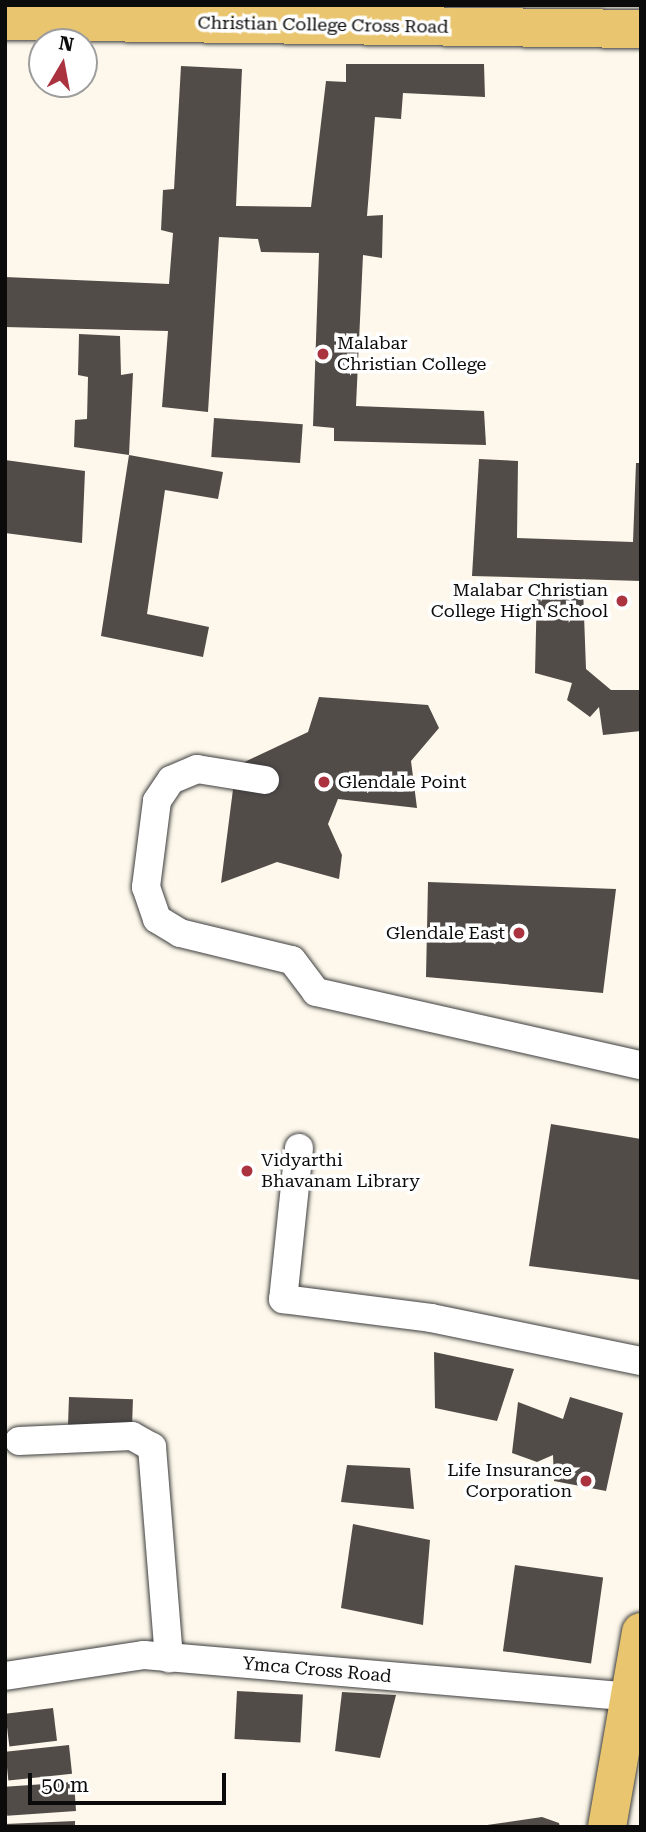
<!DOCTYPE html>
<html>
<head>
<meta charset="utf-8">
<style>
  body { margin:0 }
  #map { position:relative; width:646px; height:1832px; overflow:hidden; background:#fdf8eb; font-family:"Roboto Serif",serif }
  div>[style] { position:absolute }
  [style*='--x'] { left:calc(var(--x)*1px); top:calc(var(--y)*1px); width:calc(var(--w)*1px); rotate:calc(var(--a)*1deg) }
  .building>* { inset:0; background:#524c49; transform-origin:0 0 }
  .roads { filter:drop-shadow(0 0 2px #3e3e3e) drop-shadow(0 0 2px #3e3e3e) }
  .minor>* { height:28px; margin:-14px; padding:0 14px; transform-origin:14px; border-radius:14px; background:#fff }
  .primary>* { height:38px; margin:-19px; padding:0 19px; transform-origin:19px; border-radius:19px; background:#e9c56f }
  .dots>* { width:19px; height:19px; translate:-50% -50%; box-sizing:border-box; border:4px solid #fff; border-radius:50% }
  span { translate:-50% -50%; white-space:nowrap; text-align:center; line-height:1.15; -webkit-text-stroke:7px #fff; paint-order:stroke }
  .street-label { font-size:18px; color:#0b0b0b }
  .poi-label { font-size:18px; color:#0b0b0b }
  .left { translate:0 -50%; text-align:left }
  .right { translate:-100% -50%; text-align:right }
  .frame { position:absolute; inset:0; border:7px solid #0b0b0b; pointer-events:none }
  .north { position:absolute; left:28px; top:28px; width:70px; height:70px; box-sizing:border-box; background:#fff; border:2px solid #9d9d9d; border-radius:50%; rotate:10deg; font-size:19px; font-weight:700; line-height:28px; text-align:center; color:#0b0b0b }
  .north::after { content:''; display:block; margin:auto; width:24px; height:32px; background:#ab333f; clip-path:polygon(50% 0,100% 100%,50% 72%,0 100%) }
  .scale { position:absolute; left:28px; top:1773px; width:198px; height:32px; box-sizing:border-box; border:4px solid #0b0b0b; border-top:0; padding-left:9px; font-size:21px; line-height:24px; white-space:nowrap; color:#0b0b0b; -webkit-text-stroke:5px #fff; paint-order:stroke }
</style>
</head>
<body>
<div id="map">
  <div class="building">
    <i style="clip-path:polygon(346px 64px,484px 64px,485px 97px,403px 93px,401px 119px,375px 117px,367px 216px,383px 215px,382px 258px,363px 255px,356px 406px,484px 411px,486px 445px,334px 441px,334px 428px,313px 426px,319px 253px,261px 252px,258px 239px,219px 237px,208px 412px,162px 407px,168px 331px,5px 327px,5px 277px,169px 284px,173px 233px,161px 230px,163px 190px,174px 189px,181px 66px,242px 69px,236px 206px,311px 207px,326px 81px,346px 82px)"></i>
    <i style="clip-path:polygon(79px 334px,120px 336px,121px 375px,133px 373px,129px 455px,74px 447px,75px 420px,87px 419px,88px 377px,78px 375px)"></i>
    <i style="left:214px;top:418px;width:89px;height:39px;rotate:4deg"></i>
    <i style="clip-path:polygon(129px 455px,223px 472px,218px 499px,165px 490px,147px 614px,209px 627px,203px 657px,101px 636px)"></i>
    <i style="clip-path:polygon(479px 459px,518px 461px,517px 538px,633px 542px,636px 463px,641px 463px,641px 581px,472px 576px)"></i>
    <i style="clip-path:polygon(5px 460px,85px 471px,82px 543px,5px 533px)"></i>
    <i style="clip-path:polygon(537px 587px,583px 588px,586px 669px,611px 690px,641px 690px,641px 731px,603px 735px,599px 707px,590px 717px,567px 700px,572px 683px,535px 673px)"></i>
    <i style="clip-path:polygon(319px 697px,428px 705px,439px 728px,411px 761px,417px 808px,338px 799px,328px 824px,342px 855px,339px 879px,277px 862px,221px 883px,236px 766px,308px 732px)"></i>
    <i style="clip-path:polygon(428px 882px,616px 889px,603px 993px,426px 977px)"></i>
    <i style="clip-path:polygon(551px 1124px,641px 1139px,641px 1280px,529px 1266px)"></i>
    <i style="clip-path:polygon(434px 1352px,514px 1369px,497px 1421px,435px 1408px)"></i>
    <i style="left:69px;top:1397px;width:64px;height:29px;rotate:2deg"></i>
    <i style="clip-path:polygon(570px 1397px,623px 1413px,606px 1491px,554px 1481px,553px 1455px,537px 1462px,512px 1453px,518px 1402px,563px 1419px)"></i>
    <i style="clip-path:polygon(347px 1465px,410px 1468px,414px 1509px,341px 1502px)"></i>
    <i style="clip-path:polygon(353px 1524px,430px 1540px,423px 1625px,341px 1608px)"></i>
    <i style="left:515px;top:1565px;width:89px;height:87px;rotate:8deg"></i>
    <i style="left:237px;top:1691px;width:66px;height:48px;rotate:3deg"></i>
    <i style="clip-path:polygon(342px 1692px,396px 1695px,380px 1758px,335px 1751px)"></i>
    <i style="left:53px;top:1708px;width:33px;height:48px;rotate:83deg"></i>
    <i style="left:69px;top:1745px;width:29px;height:64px;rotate:84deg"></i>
    <i style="left:74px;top:1782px;width:29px;height:69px;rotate:86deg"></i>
    <i style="clip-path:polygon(542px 1817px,559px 1823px,560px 1827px,473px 1827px)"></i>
    <i style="clip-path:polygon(75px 1821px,75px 1827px,5px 1827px,5px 1824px)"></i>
  </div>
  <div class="roads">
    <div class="minor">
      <i style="--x:265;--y:780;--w:69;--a:-170.8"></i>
      <i style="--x:197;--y:769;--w:28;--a:157"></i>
      <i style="--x:171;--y:780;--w:25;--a:124"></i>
      <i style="--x:157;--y:801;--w:87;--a:97.3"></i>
      <i style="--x:146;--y:887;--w:34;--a:71"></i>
      <i style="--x:157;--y:919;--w:27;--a:31"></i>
      <i style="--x:180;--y:933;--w:115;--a:13.6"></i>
      <i style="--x:292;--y:960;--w:40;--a:53"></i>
      <i style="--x:316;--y:992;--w:333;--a:12.7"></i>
      <i style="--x:299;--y:1148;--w:152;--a:96"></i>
      <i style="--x:283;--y:1299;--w:149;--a:7.3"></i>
      <i style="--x:431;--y:1318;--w:214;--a:11.6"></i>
      <i style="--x:19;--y:1441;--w:113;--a:-2.5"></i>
      <i style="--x:132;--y:1436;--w:23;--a:29"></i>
      <i style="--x:152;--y:1447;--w:212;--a:85.4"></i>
      <i style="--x:5;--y:1676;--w:141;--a:-8.6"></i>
      <i style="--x:144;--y:1655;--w:487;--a:4.9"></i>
    </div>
    <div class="primary">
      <i style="--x:5;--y:21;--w:636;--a:0.72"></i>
      <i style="--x:607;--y:1827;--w:198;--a:-80.1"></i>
    </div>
  </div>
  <div class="dots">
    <i style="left:323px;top:354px;background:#ab333f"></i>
    <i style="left:622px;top:601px;background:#ab333f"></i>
    <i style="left:324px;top:782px;background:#ab333f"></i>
    <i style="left:519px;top:933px;background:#ab333f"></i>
    <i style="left:247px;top:1171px;background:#ab333f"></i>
    <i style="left:586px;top:1481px;background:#ab333f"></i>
  </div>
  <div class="street-label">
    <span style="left:323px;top:25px;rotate:1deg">Christian College Cross Road</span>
    <span style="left:317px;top:1670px;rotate:5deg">Ymca Cross Road</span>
  </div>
  <div class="poi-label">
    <span class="left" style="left:337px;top:354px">Malabar<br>Christian College</span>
    <span class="right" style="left:608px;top:601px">Malabar Christian<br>College High School</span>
    <span class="left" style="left:338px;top:782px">Glendale Point</span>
    <span class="right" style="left:505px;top:933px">Glendale East</span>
    <span class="left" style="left:261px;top:1171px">Vidyarthi<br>Bhavanam Library</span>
    <span class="right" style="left:572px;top:1481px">Life Insurance<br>Corporation</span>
  </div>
  <div class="frame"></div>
  <div class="north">N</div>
  <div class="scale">50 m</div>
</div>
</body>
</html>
